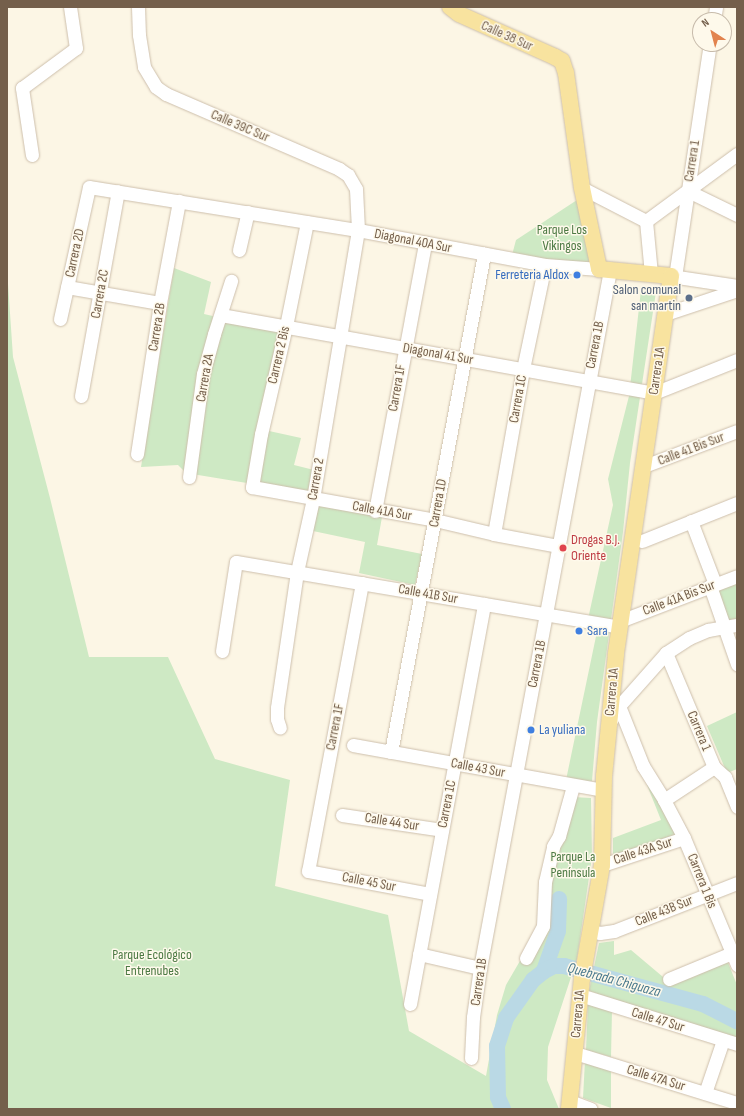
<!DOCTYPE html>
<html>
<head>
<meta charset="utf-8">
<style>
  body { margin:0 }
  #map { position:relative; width:744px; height:1116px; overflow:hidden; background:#fcf6e5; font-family:"Sofia Sans Condensed",sans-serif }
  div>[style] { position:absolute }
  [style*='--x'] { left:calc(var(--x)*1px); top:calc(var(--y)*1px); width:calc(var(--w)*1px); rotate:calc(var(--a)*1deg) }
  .green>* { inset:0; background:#cee9c4 }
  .river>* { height:16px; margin:-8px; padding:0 8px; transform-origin:8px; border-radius:8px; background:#bad9e5 }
  .roads { filter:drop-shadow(0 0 1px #cdbfac) drop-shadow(0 0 1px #cdbfac) }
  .minor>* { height:13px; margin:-6.5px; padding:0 6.5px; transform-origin:6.5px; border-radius:6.5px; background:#fff }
  .major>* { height:16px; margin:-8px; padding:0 8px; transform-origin:8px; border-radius:8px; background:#f8e39f }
  .dots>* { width:11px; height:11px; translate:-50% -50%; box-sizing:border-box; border:2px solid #fef9eb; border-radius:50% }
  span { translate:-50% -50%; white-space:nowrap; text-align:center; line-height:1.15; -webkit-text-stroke:3px #fef9eb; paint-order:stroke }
  .street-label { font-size:14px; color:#745f4b }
  .park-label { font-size:14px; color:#4c7943 }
  .shop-label { font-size:14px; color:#366cbe }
  .right { translate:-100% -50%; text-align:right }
  .left { translate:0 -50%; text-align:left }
  .service-label { font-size:14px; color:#4e5e75 }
  .health-label { font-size:14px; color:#be3a42 }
  .water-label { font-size:15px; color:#48788d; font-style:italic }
  .frame { position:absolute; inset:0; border:8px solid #745f4b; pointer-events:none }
  .north { position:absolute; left:692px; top:12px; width:40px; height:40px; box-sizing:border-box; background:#fef9eb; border:1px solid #c7bbab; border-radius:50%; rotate:324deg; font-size:11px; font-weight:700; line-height:16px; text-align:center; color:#745f4b }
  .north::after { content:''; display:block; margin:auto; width:14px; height:18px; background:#e2834e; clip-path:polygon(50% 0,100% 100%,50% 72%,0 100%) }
</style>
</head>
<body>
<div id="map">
  <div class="green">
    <i style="clip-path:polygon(577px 200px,591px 264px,512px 255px,516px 240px)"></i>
    <i style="clip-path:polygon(174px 268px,211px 282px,204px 314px,278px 331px,260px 429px,301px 438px,294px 465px,314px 470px,307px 493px,186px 473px,178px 465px,141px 467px)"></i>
    <i style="clip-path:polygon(7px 269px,13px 357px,50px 498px,89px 657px,168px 657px,215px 759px,290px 780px,275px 886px,388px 915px,409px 1031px,486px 1076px,497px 1015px,506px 985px,524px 954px,545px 927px,552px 871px,573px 797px,591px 798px,592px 857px,577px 959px,548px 1047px,547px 1080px,559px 1109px,7px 1109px)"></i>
    <i style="clip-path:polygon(641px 290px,656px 292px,630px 463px,623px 532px,597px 722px,592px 781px,566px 780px,599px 622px,588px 619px,613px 505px,608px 479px,629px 396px)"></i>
    <i style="clip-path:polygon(319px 504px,382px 517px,377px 545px,422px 554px,415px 585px,359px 573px,365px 542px,313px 531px)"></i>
    <i style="clip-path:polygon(737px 581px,737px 620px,725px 621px,714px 589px)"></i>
    <i style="clip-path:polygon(737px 712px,737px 769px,727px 773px,707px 726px)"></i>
    <i style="clip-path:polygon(651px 784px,677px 835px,613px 858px,613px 838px,661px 820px,647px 785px)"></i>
    <i style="clip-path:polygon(614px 941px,614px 955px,631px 950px,669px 982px,727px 960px,737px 985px,737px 1040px,589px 991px,599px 943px)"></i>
    <i style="clip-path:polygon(588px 1004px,612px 1010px,611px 1057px,586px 1050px)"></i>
    <i style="clip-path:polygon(585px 1060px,611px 1067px,611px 1108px,583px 1098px)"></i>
  </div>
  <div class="river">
    <i style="--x:544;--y:971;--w:42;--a:-70.7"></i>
    <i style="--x:558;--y:931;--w:32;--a:-88"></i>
    <i style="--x:503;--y:1109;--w:13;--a:-113"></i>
    <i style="--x:498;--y:1097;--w:51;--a:-91.1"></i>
    <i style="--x:497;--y:1046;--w:29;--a:-72"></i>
    <i style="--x:506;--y:1018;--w:47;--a:-54.6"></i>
    <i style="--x:533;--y:980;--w:14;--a:-39"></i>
    <i style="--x:544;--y:971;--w:11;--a:-27"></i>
    <i style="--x:554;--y:966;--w:10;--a:0"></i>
    <i style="--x:564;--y:966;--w:144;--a:15.3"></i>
    <i style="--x:703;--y:1004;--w:38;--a:27"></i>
  </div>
  <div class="roads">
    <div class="minor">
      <i style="--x:138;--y:7;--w:28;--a:88"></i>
      <i style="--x:139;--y:35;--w:32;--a:81"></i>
      <i style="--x:144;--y:67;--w:23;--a:59"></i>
      <i style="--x:156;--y:87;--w:12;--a:35"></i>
      <i style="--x:166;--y:94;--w:189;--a:23.4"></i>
      <i style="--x:339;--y:169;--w:11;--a:34"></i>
      <i style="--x:348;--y:175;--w:16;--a:60"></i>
      <i style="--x:356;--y:189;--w:41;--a:87.2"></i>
      <i style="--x:358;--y:230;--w:273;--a:99.5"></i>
      <i style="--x:313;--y:499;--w:75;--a:102.4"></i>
      <i style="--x:297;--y:572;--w:137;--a:98.4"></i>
      <i style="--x:277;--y:708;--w:11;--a:90"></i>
      <i style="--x:277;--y:719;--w:9;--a:72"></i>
      <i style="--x:714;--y:20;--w:13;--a:-81"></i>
      <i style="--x:32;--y:155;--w:68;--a:-98.5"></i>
      <i style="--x:22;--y:88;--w:67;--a:-36.5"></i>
      <i style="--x:76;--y:48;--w:41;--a:-98.3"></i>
      <i style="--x:582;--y:188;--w:72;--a:27.3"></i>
      <i style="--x:688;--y:191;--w:55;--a:26.1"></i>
      <i style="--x:646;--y:221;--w:113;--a:-36.4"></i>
      <i style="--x:646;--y:221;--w:53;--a:84.6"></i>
      <i style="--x:307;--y:222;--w:106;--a:101.4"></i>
      <i style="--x:286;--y:326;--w:111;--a:103"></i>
      <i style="--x:261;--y:434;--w:54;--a:99.6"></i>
      <i style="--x:252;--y:487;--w:186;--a:10.2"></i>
      <i style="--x:435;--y:520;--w:61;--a:13.3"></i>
      <i style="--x:494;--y:534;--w:66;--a:10.5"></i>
      <i style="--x:239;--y:250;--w:39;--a:-77"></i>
      <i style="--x:671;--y:276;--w:67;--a:8.6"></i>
      <i style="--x:675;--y:277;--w:236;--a:-81.5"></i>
      <i style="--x:67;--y:287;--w:94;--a:9.8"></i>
      <i style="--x:665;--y:314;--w:76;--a:-18.4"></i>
      <i style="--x:221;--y:315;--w:440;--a:10.2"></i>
      <i style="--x:654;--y:393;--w:89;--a:-21.7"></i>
      <i style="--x:60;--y:319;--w:135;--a:-77.6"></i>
      <i style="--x:89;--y:187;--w:272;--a:9.1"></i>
      <i style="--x:358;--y:230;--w:190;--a:10.6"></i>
      <i style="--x:545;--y:265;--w:54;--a:4.2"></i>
      <i style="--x:81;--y:396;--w:208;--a:-79.8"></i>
      <i style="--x:137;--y:454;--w:153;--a:-81.3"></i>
      <i style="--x:160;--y:303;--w:104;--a:-79.4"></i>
      <i style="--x:644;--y:466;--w:99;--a:-20.6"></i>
      <i style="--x:189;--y:477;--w:104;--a:-82.3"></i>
      <i style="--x:203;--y:374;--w:41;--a:-74.6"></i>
      <i style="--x:214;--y:334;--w:56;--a:-72.2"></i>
      <i style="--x:375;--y:511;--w:273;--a:-79.4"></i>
      <i style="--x:691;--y:521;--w:67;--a:69.1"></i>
      <i style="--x:494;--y:534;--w:168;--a:-80"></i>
      <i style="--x:523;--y:369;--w:106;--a:-78.1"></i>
      <i style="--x:642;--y:541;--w:102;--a:-21.8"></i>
      <i style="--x:362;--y:583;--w:293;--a:100.6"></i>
      <i style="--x:308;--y:871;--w:124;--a:10.7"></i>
      <i style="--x:710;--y:586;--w:83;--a:70.9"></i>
      <i style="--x:620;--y:621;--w:125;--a:-21"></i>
      <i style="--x:222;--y:651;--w:90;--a:-81.1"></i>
      <i style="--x:236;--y:562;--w:388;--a:9.6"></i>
      <i style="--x:666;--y:653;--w:124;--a:67.2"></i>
      <i style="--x:714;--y:767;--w:15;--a:42"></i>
      <i style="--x:725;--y:777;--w:32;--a:68"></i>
      <i style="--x:619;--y:706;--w:65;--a:68.2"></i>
      <i style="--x:643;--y:766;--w:40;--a:58"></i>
      <i style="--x:664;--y:800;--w:60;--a:-33.4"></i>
      <i style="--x:610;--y:722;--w:18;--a:-61"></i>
      <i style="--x:619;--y:706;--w:71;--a:-48.4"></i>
      <i style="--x:666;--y:653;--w:27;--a:-33"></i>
      <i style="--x:689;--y:638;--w:21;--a:-23"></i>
      <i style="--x:708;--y:630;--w:29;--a:-10"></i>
      <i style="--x:353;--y:745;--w:255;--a:10.2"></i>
      <i style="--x:391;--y:752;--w:507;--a:-79.42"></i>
      <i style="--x:664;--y:800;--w:43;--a:62.2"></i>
      <i style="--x:684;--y:838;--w:138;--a:67.3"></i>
      <i style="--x:342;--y:815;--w:101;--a:8.5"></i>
      <i style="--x:602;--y:865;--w:86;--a:-18.2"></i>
      <i style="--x:590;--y:931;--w:10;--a:11"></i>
      <i style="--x:600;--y:933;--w:14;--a:-8"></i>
      <i style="--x:614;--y:931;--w:132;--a:-21.3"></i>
      <i style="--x:419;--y:954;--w:63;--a:12.9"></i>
      <i style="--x:526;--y:958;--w:36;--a:-62"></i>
      <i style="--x:543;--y:926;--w:44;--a:-87.4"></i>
      <i style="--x:545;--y:882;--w:37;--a:-77"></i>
      <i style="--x:553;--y:846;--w:12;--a:-59"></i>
      <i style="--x:559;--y:836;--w:52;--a:-74.4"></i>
      <i style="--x:669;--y:979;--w:68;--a:-22.4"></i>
      <i style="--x:580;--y:995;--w:164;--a:17.3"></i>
      <i style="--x:410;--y:1004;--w:407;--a:-79.5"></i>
      <i style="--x:575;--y:1053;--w:170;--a:17.2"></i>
      <i style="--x:471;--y:1058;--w:41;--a:-87.2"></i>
      <i style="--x:473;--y:1017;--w:49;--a:-81.9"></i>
      <i style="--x:480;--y:968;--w:710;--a:-79.45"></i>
      <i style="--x:705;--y:1093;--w:56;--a:-71.2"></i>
      <i style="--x:570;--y:1101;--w:22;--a:21"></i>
    </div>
    <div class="major">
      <i style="--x:450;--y:7;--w:11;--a:38"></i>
      <i style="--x:459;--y:14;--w:105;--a:24.1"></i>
      <i style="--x:555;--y:57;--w:8;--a:30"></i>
      <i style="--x:562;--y:61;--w:13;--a:72"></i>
      <i style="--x:566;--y:73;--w:116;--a:82.1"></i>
      <i style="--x:582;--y:188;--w:83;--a:78.1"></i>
      <i style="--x:599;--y:269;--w:72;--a:5.6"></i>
      <i style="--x:671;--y:276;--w:382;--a:98.3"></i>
      <i style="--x:616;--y:654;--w:123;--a:95.6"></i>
      <i style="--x:604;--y:776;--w:89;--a:91.3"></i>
      <i style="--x:602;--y:865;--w:115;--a:100"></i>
      <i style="--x:582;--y:978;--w:132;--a:95.7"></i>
    </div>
  </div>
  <div class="dots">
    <i style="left:577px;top:275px;background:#3f7fe0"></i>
    <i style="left:689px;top:298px;background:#5c6f8a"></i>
    <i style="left:563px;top:548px;background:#e0444e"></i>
    <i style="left:579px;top:631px;background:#3f7fe0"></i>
    <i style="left:531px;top:730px;background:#3f7fe0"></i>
  </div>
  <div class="street-label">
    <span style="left:507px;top:36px;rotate:24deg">Calle 38 Sur</span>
    <span style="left:240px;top:126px;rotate:23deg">Calle 39C Sur</span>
    <span style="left:692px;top:161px;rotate:-81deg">Carrera 1</span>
    <span style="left:413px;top:241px;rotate:11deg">Diagonal 40A Sur</span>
    <span style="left:75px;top:253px;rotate:-78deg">Carrera 2D</span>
    <span style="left:100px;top:294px;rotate:-80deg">Carrera 2C</span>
    <span style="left:157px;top:327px;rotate:-81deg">Carrera 2B</span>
    <span style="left:595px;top:345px;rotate:-79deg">Carrera 1B</span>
    <span style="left:438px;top:354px;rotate:10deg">Diagonal 41 Sur</span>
    <span style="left:279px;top:355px;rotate:-77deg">Carrera 2 Bis</span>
    <span style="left:657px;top:371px;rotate:-82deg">Carrera 1A</span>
    <span style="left:205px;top:378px;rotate:-80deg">Carrera 2A</span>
    <span style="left:397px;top:388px;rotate:-80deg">Carrera 1F</span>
    <span style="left:518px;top:399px;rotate:-80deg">Carrera 1C</span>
    <span style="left:691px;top:449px;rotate:-21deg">Calle 41 Bis Sur</span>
    <span style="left:316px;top:479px;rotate:-80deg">Carrera 2</span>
    <span style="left:438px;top:503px;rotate:-80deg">Carrera 1D</span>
    <span style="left:382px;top:511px;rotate:10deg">Calle 41A Sur</span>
    <span style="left:428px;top:594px;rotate:10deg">Calle 41B Sur</span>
    <span style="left:679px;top:598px;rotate:-21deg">Calle 41A Bis Sur</span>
    <span style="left:537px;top:664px;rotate:-79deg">Carrera 1B</span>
    <span style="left:612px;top:692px;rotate:-85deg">Carrera 1A</span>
    <span style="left:335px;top:727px;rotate:-79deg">Carrera 1F</span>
    <span style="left:699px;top:731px;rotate:67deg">Carrera 1</span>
    <span style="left:478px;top:768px;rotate:11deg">Calle 43 Sur</span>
    <span style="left:447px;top:804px;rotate:-79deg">Carrera 1C</span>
    <span style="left:392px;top:822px;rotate:9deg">Calle 44 Sur</span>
    <span style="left:643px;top:851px;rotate:-18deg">Calle 43A Sur</span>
    <span style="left:702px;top:881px;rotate:68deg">Carrera 1 Bis</span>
    <span style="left:369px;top:882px;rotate:11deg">Calle 45 Sur</span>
    <span style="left:664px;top:911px;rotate:-22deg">Calle 43B Sur</span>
    <span style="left:479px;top:982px;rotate:-82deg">Carrera 1B</span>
    <span style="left:578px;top:1014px;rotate:-85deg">Carrera 1A</span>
    <span style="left:658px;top:1020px;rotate:17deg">Calle 47 Sur</span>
    <span style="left:656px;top:1078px;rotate:17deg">Calle 47A Sur</span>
  </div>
  <div class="park-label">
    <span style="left:562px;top:238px">Parque Los<br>Vikingos</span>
    <span style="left:573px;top:865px">Parque La<br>Península</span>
    <span style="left:152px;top:963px">Parque Ecológico<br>Entrenubes</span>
  </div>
  <div class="shop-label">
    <span class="right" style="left:569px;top:275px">Ferreteria Aldox</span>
    <span class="left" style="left:587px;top:631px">Sara</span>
    <span class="left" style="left:539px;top:730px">La yuliana</span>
  </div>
  <div class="service-label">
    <span class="right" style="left:681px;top:298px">Salon comunal<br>san martin</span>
  </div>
  <div class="health-label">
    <span class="left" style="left:571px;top:548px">Drogas B.J.<br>Oriente</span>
  </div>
  <div class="water-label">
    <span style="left:614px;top:980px;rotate:15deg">Quebrada Chiguaza</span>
  </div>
  <div class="frame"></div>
  <div class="north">N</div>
</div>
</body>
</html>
